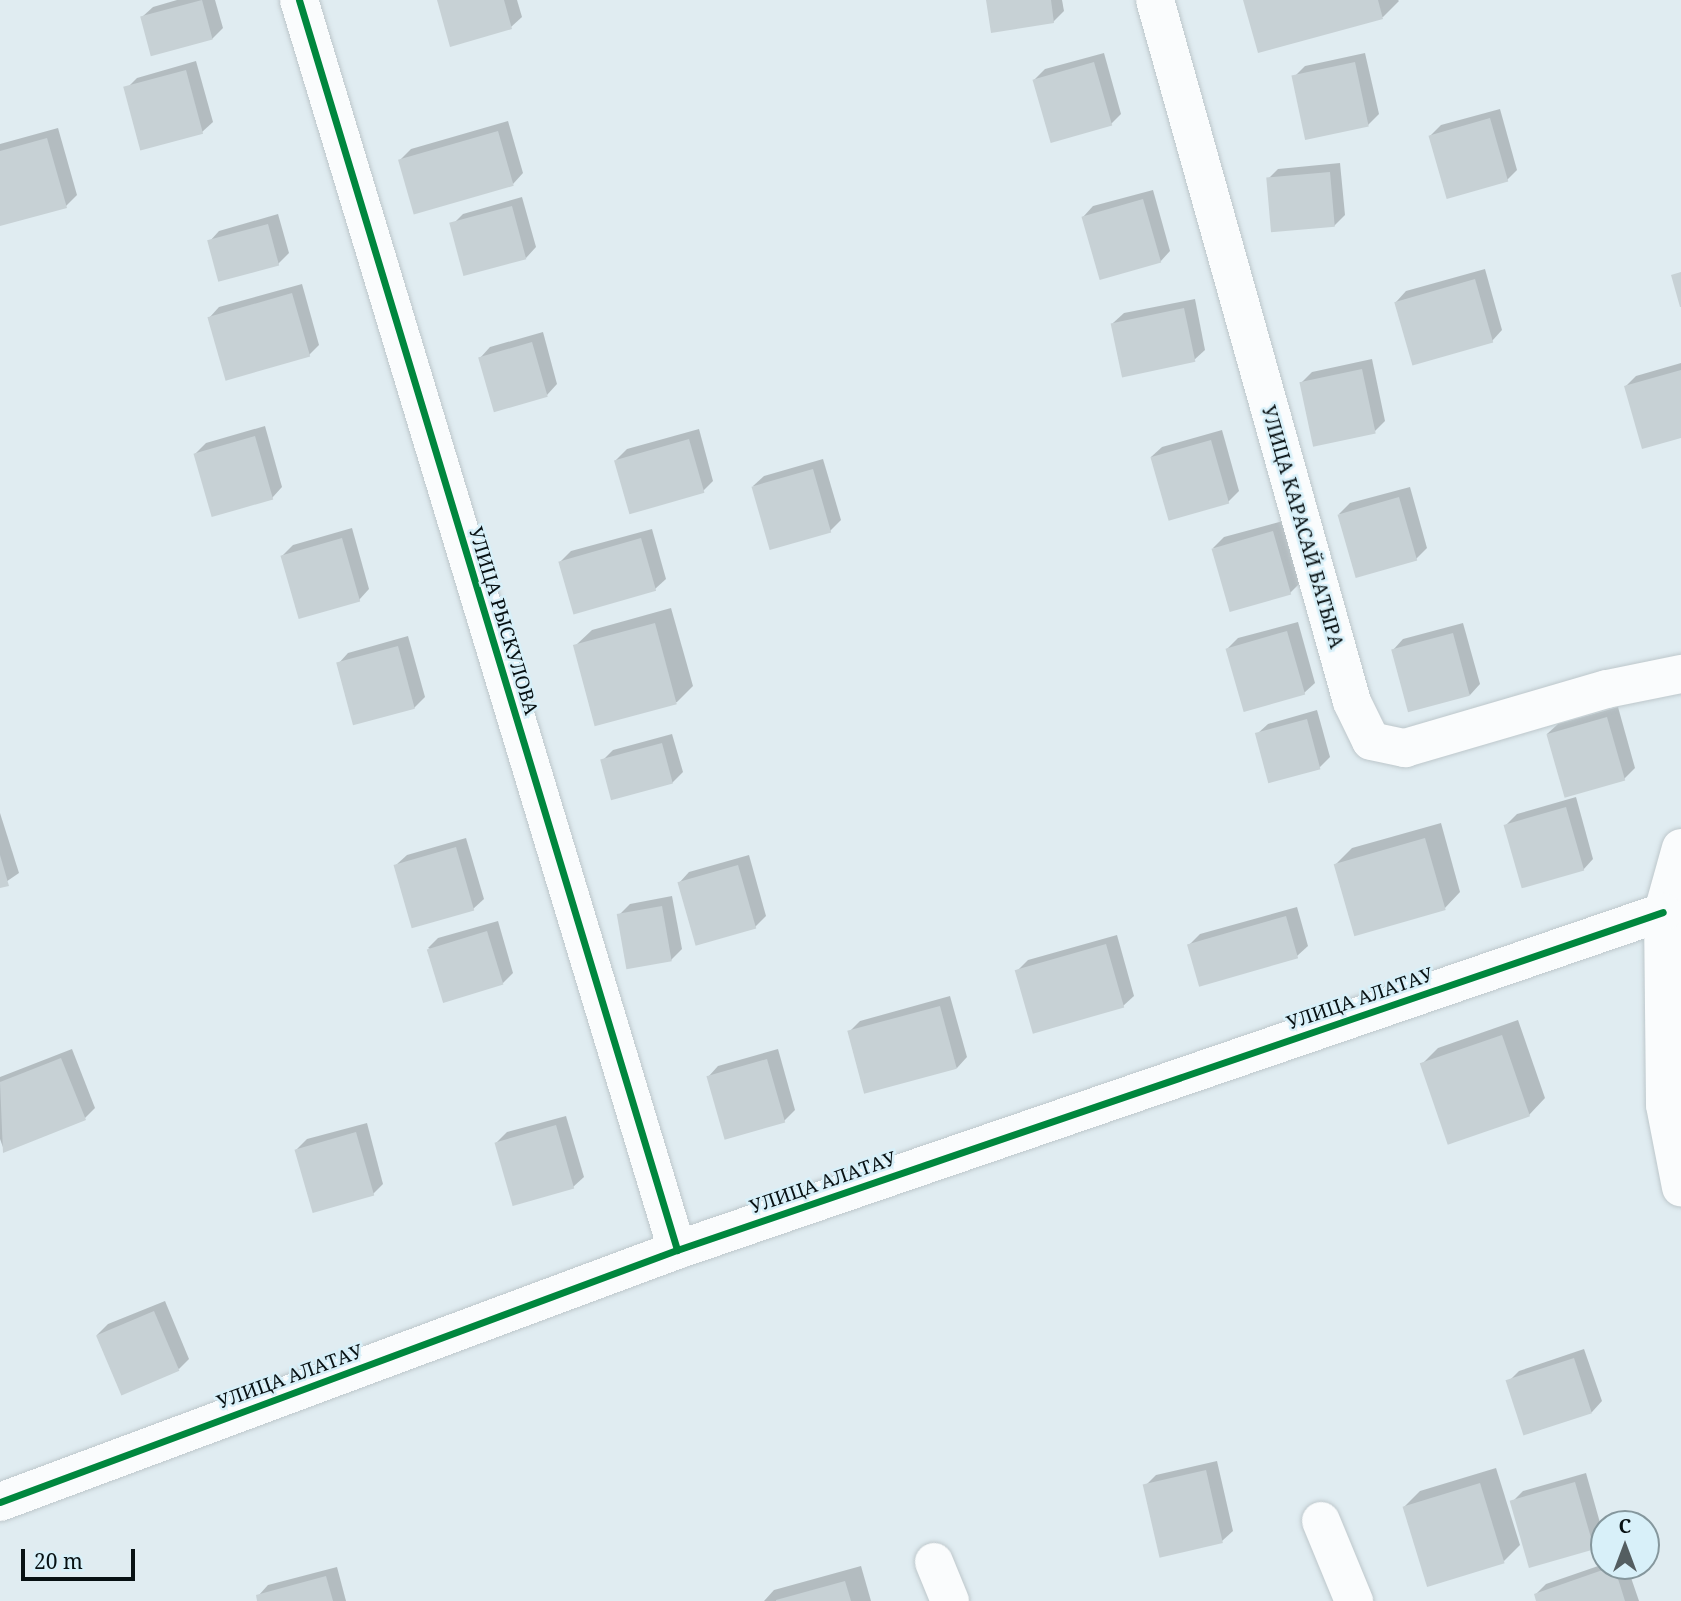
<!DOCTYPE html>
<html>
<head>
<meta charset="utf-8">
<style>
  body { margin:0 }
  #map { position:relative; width:1681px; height:1601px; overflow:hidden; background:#e0ecf1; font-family:"Noto Serif",serif }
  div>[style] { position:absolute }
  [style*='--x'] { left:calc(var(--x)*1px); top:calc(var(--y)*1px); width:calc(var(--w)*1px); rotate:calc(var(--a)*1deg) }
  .shadow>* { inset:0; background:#0003 }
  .building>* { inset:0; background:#c7d1d5; transform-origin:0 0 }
  .roads { filter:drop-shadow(0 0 2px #bdc7cb) drop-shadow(0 0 2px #bdc7cb) }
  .minor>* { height:38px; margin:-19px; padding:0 19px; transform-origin:19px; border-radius:19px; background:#fafcfd }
  .cycleway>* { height:7px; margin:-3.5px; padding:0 3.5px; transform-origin:3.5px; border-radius:3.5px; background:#00873e }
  span { translate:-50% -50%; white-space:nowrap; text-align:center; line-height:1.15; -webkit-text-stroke:5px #d8f0f9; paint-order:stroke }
  .street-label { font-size:19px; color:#081113 }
  .north { position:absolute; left:1590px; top:1510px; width:70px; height:70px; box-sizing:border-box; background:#d8f0f9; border:2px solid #85979d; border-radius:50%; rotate:0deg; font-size:19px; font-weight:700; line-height:28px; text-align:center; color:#081113 }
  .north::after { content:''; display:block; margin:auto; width:24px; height:32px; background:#545e61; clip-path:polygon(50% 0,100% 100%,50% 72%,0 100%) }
  .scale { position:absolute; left:21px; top:1549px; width:114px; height:32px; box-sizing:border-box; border:4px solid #081113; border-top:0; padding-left:9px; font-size:21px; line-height:24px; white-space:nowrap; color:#081113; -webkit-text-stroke:5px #d8f0f9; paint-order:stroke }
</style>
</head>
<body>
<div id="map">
  <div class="shadow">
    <i style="clip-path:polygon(177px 0,215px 0,223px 28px,212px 39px,142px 17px,153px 7px)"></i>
    <i style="clip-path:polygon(439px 0,517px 0,522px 17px,511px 27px)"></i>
    <i style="clip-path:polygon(988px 0,1062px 0,1064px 11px,1053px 22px)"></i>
    <i style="clip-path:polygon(1244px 0,1398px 0,1399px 1px,1383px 17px)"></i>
    <i style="clip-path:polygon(1104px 53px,1121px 114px,1111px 124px,1034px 80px,1045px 69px)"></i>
    <i style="clip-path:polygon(1365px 53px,1379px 114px,1368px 125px,1294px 77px,1305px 66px)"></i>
    <i style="clip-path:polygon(196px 61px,213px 122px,202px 132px,126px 89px,137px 78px)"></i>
    <i style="clip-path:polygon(1500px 109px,1517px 170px,1507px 180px,1430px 136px,1441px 125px)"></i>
    <i style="clip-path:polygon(508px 121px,523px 173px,513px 184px,400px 160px,411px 149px)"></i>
    <i style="clip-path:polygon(58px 128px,77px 195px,66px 206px,0 224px,0 144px)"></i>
    <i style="clip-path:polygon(1340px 163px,1345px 215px,1334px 226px,1268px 179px,1278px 169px)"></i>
    <i style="clip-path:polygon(1153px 190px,1170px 251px,1160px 262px,1083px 217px,1093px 206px)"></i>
    <i style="clip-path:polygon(522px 197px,536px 247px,526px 258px,452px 225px,463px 214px)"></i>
    <i style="clip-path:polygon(278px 214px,289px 253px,278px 264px,209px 242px,219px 231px)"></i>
    <i style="clip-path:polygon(1485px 269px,1502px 330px,1492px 341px,1396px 302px,1406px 291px)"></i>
    <i style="clip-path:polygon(302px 284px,319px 345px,309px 355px,209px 318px,219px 307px)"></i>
    <i style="clip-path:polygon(1195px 299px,1205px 350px,1194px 360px,1113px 323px,1124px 313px)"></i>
    <i style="clip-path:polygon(543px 332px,557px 384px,547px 395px,480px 358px,490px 347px)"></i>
    <i style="clip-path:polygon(1372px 359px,1385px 421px,1375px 431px,1301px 383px,1312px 372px)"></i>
    <i style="clip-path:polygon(1681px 363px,1681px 436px,1626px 386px,1636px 376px)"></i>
    <i style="clip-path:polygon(265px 426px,282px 487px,272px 498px,195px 454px,206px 443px)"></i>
    <i style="clip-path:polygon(699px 429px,713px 481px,703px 491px,616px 460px,627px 449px)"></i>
    <i style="clip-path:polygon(1222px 430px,1239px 491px,1228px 502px,1151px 457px,1162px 447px)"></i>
    <i style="clip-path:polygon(823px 459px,841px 520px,830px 531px,753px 486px,764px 476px)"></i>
    <i style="clip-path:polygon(1410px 487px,1427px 548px,1416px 559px,1339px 514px,1350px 503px)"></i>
    <i style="clip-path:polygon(1283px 521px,1301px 582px,1290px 593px,1213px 548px,1224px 537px)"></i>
    <i style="clip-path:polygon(352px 528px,369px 589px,359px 600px,282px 556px,293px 545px)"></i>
    <i style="clip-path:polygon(652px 529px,666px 579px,655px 589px,560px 562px,571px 551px)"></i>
    <i style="clip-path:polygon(671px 608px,693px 686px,677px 702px,597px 724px,575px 646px,592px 630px)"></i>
    <i style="clip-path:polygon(1298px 622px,1315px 683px,1304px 693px,1227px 649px,1238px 638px)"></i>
    <i style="clip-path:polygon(1463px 623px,1480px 684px,1470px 695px,1393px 650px,1403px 639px)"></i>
    <i style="clip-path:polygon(408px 636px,425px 697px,414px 708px,338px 664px,348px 653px)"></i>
    <i style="clip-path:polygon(1618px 707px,1635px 768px,1624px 779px,1547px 734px,1558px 724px)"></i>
    <i style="clip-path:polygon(1317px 710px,1330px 757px,1319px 768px,1257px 734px,1268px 724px)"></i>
    <i style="clip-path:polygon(672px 734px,683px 772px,672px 783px,602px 761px,613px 750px)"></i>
    <i style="clip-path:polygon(1576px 797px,1593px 859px,1583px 870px,1506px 825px,1517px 814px)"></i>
    <i style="clip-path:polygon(0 813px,19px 873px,0 886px)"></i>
    <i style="clip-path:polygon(1441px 823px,1460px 892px,1444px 909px,1336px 864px,1352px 848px)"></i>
    <i style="clip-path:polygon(466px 838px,484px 899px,473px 909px,396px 865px,407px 855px)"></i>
    <i style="clip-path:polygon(749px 855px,766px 916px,755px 927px,679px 883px,689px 872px)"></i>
    <i style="clip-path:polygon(672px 896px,682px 949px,671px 960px,619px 915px,630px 904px)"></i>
    <i style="clip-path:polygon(1297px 907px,1308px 946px,1297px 956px,1189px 945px,1200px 934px)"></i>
    <i style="clip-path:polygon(498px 921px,513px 973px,502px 984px,428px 948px,438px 938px)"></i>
    <i style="clip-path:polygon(1117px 935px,1134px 996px,1123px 1006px,1017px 971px,1028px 960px)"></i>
    <i style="clip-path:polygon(950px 996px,967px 1057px,957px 1068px,849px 1032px,860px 1021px)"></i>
    <i style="clip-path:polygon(1518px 1020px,1545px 1098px,1529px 1115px,1422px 1064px,1438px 1048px)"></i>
    <i style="clip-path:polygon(72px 1049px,95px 1108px,85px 1118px,4px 1150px,0 1139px,0 1077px)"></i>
    <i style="clip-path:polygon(778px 1049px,795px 1110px,784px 1121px,708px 1077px,718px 1066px)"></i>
    <i style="clip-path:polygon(566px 1116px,584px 1177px,573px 1187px,496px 1143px,507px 1132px)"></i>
    <i style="clip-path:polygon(367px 1123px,383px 1184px,373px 1194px,296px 1150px,307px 1139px)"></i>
    <i style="clip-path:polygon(165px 1301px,189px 1359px,179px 1369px,97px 1335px,108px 1324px)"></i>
    <i style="clip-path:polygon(1584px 1349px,1602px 1401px,1592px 1412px,1526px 1434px,1508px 1382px,1519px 1371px)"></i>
    <i style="clip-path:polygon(1217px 1461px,1233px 1531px,1222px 1541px,1145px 1486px,1156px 1475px)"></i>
    <i style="clip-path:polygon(1496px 1468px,1520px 1545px,1504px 1561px,1404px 1507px,1420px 1491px)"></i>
    <i style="clip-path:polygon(1586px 1473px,1604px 1537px,1593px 1548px,1512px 1502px,1523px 1491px)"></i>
    <i style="clip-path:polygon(1604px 1564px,1627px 1566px,1639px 1601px,1538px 1601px,1536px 1594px,1546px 1584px)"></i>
    <i style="clip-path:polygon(861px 1566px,871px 1601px,764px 1601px,774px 1590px)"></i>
    <i style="clip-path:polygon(337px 1567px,346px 1601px,259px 1601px,258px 1596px,268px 1585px)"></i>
  </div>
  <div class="building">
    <i style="left:202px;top:0;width:41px;height:64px;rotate:75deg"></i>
    <i style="clip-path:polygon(437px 0,504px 0,512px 29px,450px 47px)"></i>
    <i style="clip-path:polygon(986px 0,1051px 0,1054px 23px,991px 33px)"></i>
    <i style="clip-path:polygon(1243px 0,1378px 0,1383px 19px,1258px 53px)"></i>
    <i style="left:1094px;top:62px;width:66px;height:64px;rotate:74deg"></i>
    <i style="left:1355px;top:62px;width:66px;height:65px;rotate:78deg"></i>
    <i style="left:186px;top:70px;width:66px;height:65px;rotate:75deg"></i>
    <i style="left:1490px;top:118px;width:66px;height:64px;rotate:74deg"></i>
    <i style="left:498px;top:131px;width:57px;height:104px;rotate:74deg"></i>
    <i style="clip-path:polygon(47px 138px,67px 208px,0 226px,0 151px)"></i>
    <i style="left:1330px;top:172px;width:55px;height:64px;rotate:85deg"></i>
    <i style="left:1143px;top:199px;width:66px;height:64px;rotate:74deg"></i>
    <i style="left:512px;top:206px;width:55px;height:65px;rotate:75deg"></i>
    <i style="left:268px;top:224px;width:43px;height:63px;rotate:75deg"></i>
    <i style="clip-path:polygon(1681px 272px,1681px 307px,1680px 307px,1671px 275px)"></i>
    <i style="left:1475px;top:279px;width:66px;height:84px;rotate:74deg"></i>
    <i style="left:292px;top:293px;width:66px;height:88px;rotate:74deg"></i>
    <i style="left:1184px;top:308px;width:55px;height:75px;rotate:78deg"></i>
    <i style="left:532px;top:342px;width:57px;height:56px;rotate:74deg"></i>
    <i style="left:1362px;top:369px;width:66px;height:64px;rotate:78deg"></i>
    <i style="clip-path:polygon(1681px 370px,1681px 438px,1642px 449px,1624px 386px)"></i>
    <i style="left:255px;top:436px;width:66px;height:64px;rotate:74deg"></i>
    <i style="left:689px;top:439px;width:56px;height:78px;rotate:74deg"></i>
    <i style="left:1211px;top:440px;width:66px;height:63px;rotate:74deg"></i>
    <i style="left:813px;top:469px;width:66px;height:64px;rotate:74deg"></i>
    <i style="left:1399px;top:497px;width:66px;height:64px;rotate:74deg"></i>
    <i style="left:1273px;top:531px;width:66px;height:64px;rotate:74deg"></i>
    <i style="left:342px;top:538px;width:66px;height:64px;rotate:74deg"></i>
    <i style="left:641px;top:538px;width:55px;height:86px;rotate:74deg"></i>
    <i style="left:655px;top:623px;width:84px;height:85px;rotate:75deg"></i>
    <i style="left:1287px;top:631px;width:66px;height:64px;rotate:74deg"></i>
    <i style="left:1453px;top:633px;width:65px;height:64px;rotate:75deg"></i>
    <i style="left:398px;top:646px;width:65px;height:64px;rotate:75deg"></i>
    <i style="left:1607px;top:717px;width:66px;height:63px;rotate:74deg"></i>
    <i style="left:1307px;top:719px;width:52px;height:54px;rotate:75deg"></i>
    <i style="left:662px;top:743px;width:42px;height:64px;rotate:75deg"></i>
    <i style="left:1566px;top:807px;width:66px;height:65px;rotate:74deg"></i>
    <i style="left:1425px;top:838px;width:75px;height:95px;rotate:74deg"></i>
    <i style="left:456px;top:847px;width:66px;height:65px;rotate:74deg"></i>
    <i style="clip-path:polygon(0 855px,9px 886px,0 888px)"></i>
    <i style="left:738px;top:865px;width:66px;height:63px;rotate:74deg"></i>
    <i style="left:662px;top:906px;width:56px;height:46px;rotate:80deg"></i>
    <i style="left:1286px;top:916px;width:44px;height:103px;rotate:74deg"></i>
    <i style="left:487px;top:931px;width:56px;height:63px;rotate:73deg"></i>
    <i style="left:1106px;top:944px;width:66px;height:95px;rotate:74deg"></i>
    <i style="left:940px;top:1006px;width:65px;height:96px;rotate:75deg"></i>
    <i style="left:1502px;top:1035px;width:86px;height:87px;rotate:71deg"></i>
    <i style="clip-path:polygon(61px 1058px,86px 1120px,3px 1153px,0 1082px)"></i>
    <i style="left:767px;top:1059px;width:66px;height:63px;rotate:74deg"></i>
    <i style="left:556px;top:1125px;width:66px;height:64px;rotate:74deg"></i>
    <i style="left:356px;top:1132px;width:66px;height:64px;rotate:74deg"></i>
    <i style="left:154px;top:1311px;width:65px;height:63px;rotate:67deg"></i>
    <i style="left:1574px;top:1358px;width:58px;height:72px;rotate:72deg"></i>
    <i style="left:1206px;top:1470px;width:75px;height:65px;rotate:77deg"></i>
    <i style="left:1575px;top:1482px;width:70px;height:68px;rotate:74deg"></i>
    <i style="left:1480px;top:1483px;width:84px;height:81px;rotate:73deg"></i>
    <i style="clip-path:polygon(1614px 1566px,1625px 1601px,1536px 1601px,1534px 1594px)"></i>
    <i style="clip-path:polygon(326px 1576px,333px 1601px,257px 1601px,256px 1595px)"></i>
    <i style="clip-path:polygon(845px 1581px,851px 1601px,776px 1601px,776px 1600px)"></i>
  </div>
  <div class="roads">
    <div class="minor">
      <i style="--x:299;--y:0;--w:1306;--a:73.17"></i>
      <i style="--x:1155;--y:0;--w:729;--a:74.32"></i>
      <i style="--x:1352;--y:702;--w:43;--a:64"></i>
      <i style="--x:1371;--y:741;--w:35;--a:12"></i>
      <i style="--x:1405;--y:748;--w:210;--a:-16.3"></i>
      <i style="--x:1607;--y:689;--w:76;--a:-11.5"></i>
      <i style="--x:1681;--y:848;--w:66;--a:105.7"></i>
      <i style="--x:1663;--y:912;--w:193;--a:89.4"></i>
      <i style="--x:1665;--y:1105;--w:84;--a:79"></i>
      <i style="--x:0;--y:1502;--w:722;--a:-20.42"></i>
      <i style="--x:677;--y:1250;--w:1042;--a:-18.92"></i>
      <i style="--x:1321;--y:1521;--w:87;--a:67.6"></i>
      <i style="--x:934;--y:1562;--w:42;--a:67.7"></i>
    </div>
  </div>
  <div class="cycleway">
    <i style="--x:299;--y:0;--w:1306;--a:73.17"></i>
    <i style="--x:0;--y:1502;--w:722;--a:-20.42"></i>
    <i style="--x:677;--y:1250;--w:1042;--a:-18.92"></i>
  </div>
  <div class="street-label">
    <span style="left:1302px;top:527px;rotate:74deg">УЛИЦА КАРАСАЙ БАТЫРА</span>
    <span style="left:503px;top:621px;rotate:73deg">УЛИЦА РЫСКУЛОВА</span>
    <span style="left:1360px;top:999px;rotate:-19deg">УЛИЦА АЛАТАУ</span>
    <span style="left:823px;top:1183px;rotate:-19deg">УЛИЦА АЛАТАУ</span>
    <span style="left:290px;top:1377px;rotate:-20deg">УЛИЦА АЛАТАУ</span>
  </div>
  <div class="north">С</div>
  <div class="scale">20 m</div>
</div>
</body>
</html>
